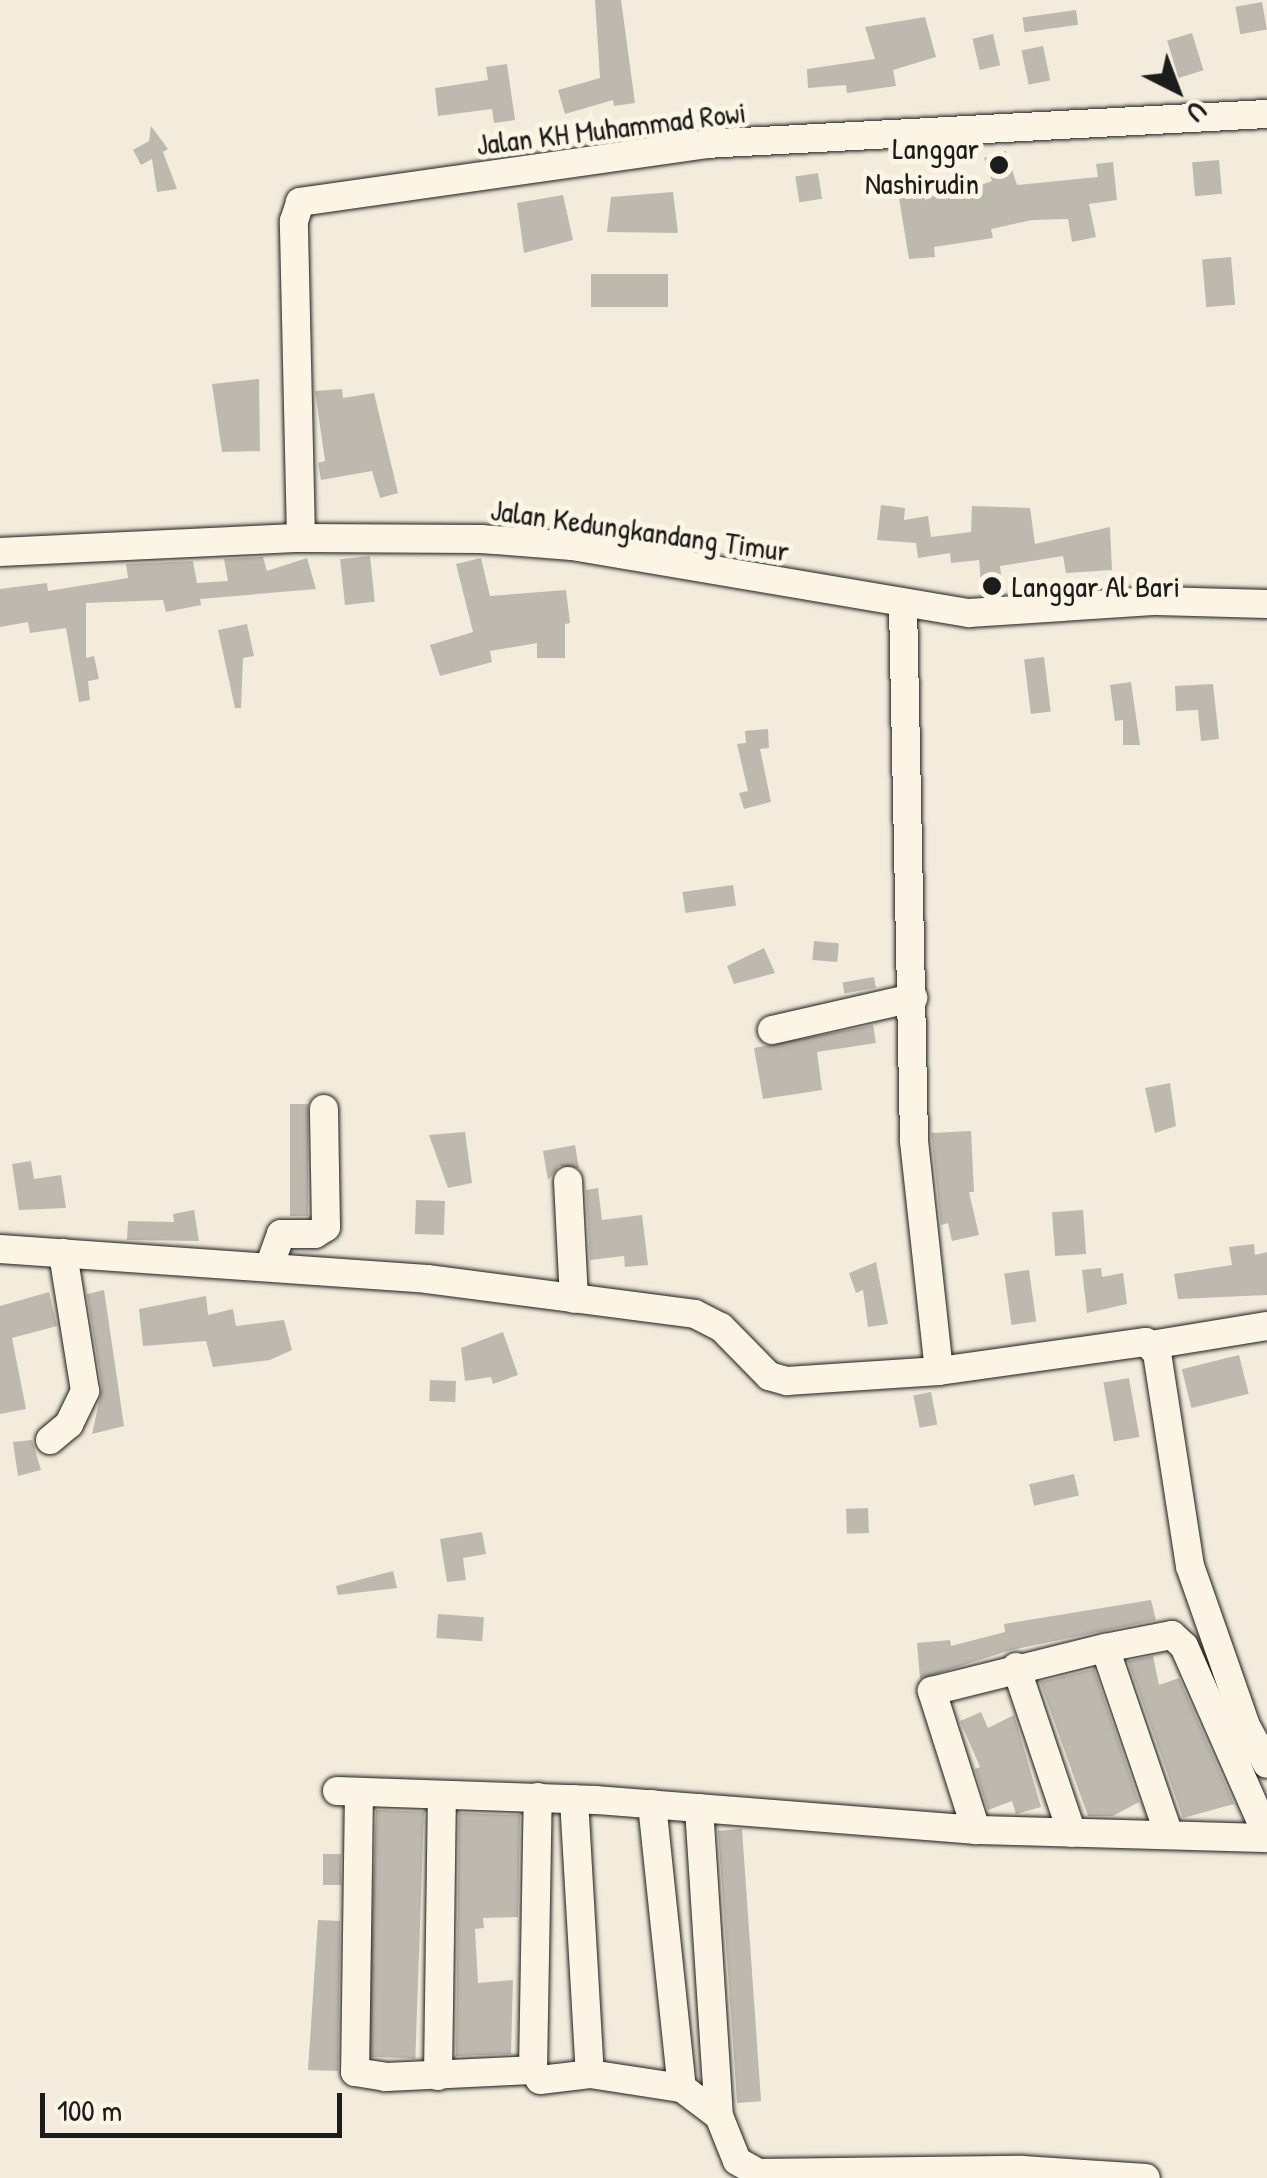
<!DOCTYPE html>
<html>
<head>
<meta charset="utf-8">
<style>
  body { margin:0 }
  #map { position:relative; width:1267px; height:2178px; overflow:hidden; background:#f3ecdd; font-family:"Patrick Hand",sans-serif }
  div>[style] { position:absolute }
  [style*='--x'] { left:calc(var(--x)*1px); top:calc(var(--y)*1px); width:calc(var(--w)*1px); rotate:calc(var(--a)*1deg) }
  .building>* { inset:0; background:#beb9ae; transform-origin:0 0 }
  .roads { filter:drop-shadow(0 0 2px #1c1c1c) drop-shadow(0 0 2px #1c1c1c) }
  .minor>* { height:28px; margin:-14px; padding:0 14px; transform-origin:14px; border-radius:14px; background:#fcf5e5 }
  .dots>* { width:28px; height:28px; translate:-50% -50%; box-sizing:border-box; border:5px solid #fcf5e5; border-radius:50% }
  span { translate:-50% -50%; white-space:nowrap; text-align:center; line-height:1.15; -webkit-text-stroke:10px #fcf5e5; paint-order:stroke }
  .street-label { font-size:30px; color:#1c1c1c }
  .poi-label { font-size:30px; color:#1c1c1c }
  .right { translate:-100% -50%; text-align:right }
  .left { translate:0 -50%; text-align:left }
  .north { position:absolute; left:1127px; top:40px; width:100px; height:100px; -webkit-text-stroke:8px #fcf5e5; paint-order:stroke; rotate:138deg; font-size:28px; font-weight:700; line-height:40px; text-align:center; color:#1c1c1c }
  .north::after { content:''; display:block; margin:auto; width:35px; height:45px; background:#1c1c1c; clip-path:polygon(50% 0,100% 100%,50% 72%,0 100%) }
  .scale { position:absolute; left:40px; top:2093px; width:302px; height:45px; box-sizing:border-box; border:5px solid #1c1c1c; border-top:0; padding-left:12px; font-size:30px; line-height:35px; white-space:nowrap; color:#1c1c1c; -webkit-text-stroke:8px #fcf5e5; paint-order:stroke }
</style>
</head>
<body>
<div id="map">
  <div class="building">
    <i style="clip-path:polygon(595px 0,621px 0,635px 103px,614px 106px,613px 100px,565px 114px,558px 90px,600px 78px)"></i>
    <i style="left:1262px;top:2px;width:28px;height:27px;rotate:80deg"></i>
    <i style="left:1076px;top:10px;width:15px;height:54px;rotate:82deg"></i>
    <i style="clip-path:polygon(925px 17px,936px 57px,893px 70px,896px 86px,847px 93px,846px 85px,808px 88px,807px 69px,875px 59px,865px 27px)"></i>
    <i style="left:1192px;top:33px;width:39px;height:26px;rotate:73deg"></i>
    <i style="left:993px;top:34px;width:32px;height:21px;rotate:77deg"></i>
    <i style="left:1043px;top:46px;width:35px;height:22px;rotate:78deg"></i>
    <i style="clip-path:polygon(507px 64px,515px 120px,494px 123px,492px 109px,438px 116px,435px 88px,488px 80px,486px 67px)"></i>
    <i style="clip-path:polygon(151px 126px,168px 149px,163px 152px,177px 189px,157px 192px,152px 159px,141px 165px,133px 150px,149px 141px)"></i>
    <i style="clip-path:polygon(1006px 151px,1017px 185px,1098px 177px,1096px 164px,1113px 162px,1117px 200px,1089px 204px,1096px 237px,1072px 242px,1068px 219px,1032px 220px,991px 229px,993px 238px,934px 247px,935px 257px,909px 259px,897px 186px,920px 182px,922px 196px,962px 192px,992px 181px,984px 158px)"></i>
    <i style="left:1219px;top:160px;width:34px;height:27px;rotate:85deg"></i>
    <i style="left:818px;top:173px;width:26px;height:23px;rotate:81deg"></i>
    <i style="clip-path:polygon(673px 192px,678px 233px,607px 232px,611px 197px)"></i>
    <i style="clip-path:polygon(563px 195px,573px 240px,524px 253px,517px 203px)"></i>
    <i style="left:1231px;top:257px;width:48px;height:29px;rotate:85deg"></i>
    <i style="left:591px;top:274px;width:77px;height:33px"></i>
    <i style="clip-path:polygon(259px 379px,260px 451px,222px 452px,212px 384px)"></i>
    <i style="clip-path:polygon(342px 389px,343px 398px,374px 393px,398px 493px,380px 498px,372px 471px,321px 480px,318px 463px,325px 461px,315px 391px)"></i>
    <i style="clip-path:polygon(881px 505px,905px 508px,904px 520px,928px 516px,931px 537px,971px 532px,972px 506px,1030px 508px,1035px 544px,1110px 527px,1112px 570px,1066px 573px,1063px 556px,1000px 566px,1003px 591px,982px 594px,979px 560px,951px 563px,950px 553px,918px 558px,916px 543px,877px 540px)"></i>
    <i style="left:370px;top:556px;width:46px;height:30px;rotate:84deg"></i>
    <i style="clip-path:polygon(263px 557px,267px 571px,307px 558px,316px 589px,200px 599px,201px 605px,166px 612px,163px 600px,86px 603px,86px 658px,94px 656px,99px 679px,88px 681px,90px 700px,79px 702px,66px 628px,30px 633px,28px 622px,0 627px,0 589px,47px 583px,48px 591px,128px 578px,126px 564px,193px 561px,197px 583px,228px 581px,224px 559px)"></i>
    <i style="clip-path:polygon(481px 558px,490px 596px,566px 590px,570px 623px,565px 624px,565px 658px,537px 658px,537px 643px,490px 651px,492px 662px,440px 676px,430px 645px,473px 632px,456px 564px)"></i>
    <i style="clip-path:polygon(247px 624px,254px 656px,243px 658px,241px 708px,235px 708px,218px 630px)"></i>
    <i style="left:1044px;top:657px;width:55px;height:20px;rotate:83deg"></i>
    <i style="clip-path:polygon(1131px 682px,1140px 745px,1123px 745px,1123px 720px,1115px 721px,1110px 685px)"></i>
    <i style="clip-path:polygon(1213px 684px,1219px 739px,1201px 741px,1198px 710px,1176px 711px,1175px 686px)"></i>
    <i style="clip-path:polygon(768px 729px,769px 748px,760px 749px,771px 802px,744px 809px,739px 793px,748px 791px,737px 744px,746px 743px,745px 731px)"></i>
    <i style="left:733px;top:885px;width:21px;height:51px;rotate:82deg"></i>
    <i style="left:814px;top:941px;width:25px;height:19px;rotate:5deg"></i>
    <i style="clip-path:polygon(764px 948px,775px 973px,734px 984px,727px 966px)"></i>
    <i style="left:874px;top:977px;width:11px;height:32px;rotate:80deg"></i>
    <i style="clip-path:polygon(873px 1025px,876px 1043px,817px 1052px,822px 1090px,763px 1099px,754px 1048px)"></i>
    <i style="clip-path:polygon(1170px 1083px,1176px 1126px,1155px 1133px,1145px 1088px)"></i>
    <i style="left:308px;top:1104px;width:112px;height:18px;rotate:90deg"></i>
    <i style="clip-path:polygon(971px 1131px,974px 1192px,969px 1192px,979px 1235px,952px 1241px,948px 1223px,941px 1225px,931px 1133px)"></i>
    <i style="clip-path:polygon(465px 1132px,472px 1183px,448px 1188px,429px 1135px)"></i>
    <i style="clip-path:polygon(575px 1145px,579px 1168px,559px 1166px,548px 1180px,543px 1151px)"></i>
    <i style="clip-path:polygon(31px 1161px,34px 1179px,61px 1175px,66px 1208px,19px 1210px,12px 1164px)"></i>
    <i style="clip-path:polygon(598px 1188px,602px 1220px,642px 1215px,648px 1265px,625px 1267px,624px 1256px,590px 1260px,586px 1190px)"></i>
    <i style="left:416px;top:1200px;width:29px;height:34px;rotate:2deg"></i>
    <i style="clip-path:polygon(194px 1210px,199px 1241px,127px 1240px,128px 1221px,174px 1222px,173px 1214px)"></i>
    <i style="left:1083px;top:1210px;width:44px;height:31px;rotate:86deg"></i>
    <i style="clip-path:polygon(1254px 1244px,1255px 1255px,1267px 1252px,1267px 1295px,1178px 1299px,1174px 1274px,1232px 1265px,1229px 1247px)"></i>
    <i style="clip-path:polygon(876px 1262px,888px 1324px,868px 1327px,863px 1290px,856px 1293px,849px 1273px)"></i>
    <i style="clip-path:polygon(1101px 1268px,1102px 1277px,1123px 1273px,1127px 1304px,1087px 1313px,1082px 1270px)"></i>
    <i style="left:1029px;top:1270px;width:52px;height:25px;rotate:82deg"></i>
    <i style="clip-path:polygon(104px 1290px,124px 1426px,92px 1434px,102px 1388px,87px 1294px)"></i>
    <i style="clip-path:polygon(49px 1292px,57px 1326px,12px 1338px,26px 1409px,0 1414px,0 1306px)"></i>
    <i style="clip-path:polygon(206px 1296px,208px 1315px,233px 1309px,236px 1326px,284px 1320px,292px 1350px,270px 1360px,213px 1367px,206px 1341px,143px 1346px,139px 1309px)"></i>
    <i style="clip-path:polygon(503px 1332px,518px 1375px,493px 1384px,491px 1377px,465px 1381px,461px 1348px)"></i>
    <i style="left:1239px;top:1355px;width:40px;height:59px;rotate:76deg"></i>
    <i style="left:1129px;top:1378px;width:60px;height:26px;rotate:80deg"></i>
    <i style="left:430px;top:1380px;width:26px;height:21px;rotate:2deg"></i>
    <i style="left:931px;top:1392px;width:33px;height:18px;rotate:79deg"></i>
    <i style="clip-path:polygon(32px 1440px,41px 1470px,18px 1476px,13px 1442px)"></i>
    <i style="left:1074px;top:1474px;width:22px;height:46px;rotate:77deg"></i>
    <i style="left:868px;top:1508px;width:25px;height:22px;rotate:88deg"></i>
    <i style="clip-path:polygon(482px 1532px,486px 1554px,463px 1558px,466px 1580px,447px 1582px,440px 1539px)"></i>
    <i style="clip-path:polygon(393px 1571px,397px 1588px,338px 1595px,336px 1586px)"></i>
    <i style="clip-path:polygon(1151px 1600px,1156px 1620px,1011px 1650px,920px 1679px,917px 1643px,950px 1640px,951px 1646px,1005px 1632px,1004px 1624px)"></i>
    <i style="left:438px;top:1614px;width:46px;height:24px;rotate:4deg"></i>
    <i style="clip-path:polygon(1153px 1656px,1159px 1685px,1179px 1678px,1234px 1804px,1183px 1818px,1128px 1661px)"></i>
    <i style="clip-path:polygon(1094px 1669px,1139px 1802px,1113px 1816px,1088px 1816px,1040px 1682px)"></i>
    <i style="clip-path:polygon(981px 1712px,988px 1728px,1014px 1715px,1041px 1807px,1016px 1814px,1012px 1801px,988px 1810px,975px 1769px,980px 1767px,960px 1721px)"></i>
    <i style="left:376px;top:1810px;width:48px;height:247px;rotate:2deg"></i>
    <i style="clip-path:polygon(459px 1813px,520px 1815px,518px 1917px,483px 1918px,484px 1928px,475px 1929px,478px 1983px,513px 1980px,511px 2054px,456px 2056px)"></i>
    <i style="left:742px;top:1829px;width:273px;height:24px;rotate:86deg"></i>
    <i style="left:323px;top:1854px;width:18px;height:31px"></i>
    <i style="clip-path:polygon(318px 1920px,340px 1921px,338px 2071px,308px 2070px)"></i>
  </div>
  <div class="roads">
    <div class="minor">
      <i style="--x:301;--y:538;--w:317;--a:-91.3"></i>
      <i style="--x:294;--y:221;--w:20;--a:-72"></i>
      <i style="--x:300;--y:202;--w:409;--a:-8.1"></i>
      <i style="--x:705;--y:144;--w:563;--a:-3.06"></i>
      <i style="--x:0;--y:552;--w:301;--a:-2.7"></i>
      <i style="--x:301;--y:538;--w:180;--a:0.3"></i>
      <i style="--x:481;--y:539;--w:91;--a:4.4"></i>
      <i style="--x:572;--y:546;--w:403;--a:9.6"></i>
      <i style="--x:969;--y:613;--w:188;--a:-3.7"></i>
      <i style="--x:1157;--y:601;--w:110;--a:1.6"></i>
      <i style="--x:903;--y:605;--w:536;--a:88.82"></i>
      <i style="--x:914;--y:1141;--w:231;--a:83.8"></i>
      <i style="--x:772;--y:1030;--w:145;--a:-12.8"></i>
      <i style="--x:568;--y:1181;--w:118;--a:87.1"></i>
      <i style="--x:0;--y:1249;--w:428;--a:4"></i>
      <i style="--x:427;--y:1279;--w:270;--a:7.4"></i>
      <i style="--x:695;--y:1314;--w:29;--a:27"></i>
      <i style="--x:721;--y:1327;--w:69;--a:45.6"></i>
      <i style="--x:769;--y:1376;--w:19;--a:16"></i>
      <i style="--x:787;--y:1381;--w:152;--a:-3.8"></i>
      <i style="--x:939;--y:1371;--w:209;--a:-8"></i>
      <i style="--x:1146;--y:1342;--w:16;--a:45"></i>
      <i style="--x:1157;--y:1353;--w:216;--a:81.2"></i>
      <i style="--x:1190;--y:1566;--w:170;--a:70.7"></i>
      <i style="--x:1246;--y:1726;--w:43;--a:61.1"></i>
      <i style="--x:269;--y:1267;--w:35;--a:-70"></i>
      <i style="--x:281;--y:1234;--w:34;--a:0"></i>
      <i style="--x:315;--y:1234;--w:13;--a:-32"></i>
      <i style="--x:326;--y:1227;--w:118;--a:-91"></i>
      <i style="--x:1151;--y:1345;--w:118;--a:-9.3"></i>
      <i style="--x:50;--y:1440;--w:25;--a:-40"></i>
      <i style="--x:69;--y:1424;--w:37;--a:-64"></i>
      <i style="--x:85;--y:1391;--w:140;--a:-99.1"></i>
      <i style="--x:1016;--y:1667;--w:175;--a:71.4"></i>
      <i style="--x:337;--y:1791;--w:259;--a:2"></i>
      <i style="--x:596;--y:1800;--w:381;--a:4.5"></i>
      <i style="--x:976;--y:1830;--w:291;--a:1.6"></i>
      <i style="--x:359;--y:1792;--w:280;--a:90.8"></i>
      <i style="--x:355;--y:2072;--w:30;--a:9"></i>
      <i style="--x:385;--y:2077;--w:148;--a:-2.7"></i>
      <i style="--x:533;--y:2070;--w:273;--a:-89"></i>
      <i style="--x:574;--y:1799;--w:275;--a:86.7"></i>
      <i style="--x:652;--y:1804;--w:286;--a:84"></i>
      <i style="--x:699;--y:1808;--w:309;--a:86.3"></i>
      <i style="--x:976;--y:1830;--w:146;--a:-107.6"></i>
      <i style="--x:932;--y:1691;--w:178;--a:-14"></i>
      <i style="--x:1168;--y:1832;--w:194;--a:-108.9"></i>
      <i style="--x:1105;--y:1648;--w:68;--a:-11"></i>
      <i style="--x:1172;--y:1635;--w:16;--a:43"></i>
      <i style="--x:1184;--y:1646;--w:191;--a:66.3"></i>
      <i style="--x:533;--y:2070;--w:12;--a:55"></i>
      <i style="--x:540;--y:2080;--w:50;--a:-6.8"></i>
      <i style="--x:590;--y:2074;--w:93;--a:8.7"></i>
      <i style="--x:682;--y:2088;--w:46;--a:37.1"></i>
      <i style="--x:719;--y:2116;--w:48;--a:68.2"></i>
      <i style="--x:737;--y:2161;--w:25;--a:29"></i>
      <i style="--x:759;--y:2173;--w:263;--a:-0.7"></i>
      <i style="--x:1022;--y:2170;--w:124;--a:3.7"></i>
      <i style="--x:438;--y:2076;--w:280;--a:-89.2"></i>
    </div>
  </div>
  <div class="dots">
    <i style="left:999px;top:165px;background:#1c1c1c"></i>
    <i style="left:992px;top:586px;background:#1c1c1c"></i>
  </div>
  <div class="street-label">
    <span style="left:611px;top:128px;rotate:-7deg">Jalan KH Muhammad Rowi</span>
    <span style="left:640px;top:530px;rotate:8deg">Jalan Kedungkandang Timur</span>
  </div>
  <div class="poi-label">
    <span class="right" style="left:979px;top:165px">Langgar<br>Nashirudin</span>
    <span class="left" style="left:1012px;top:586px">Langgar Al Bari</span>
  </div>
  <div class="north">U</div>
  <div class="scale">100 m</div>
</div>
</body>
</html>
